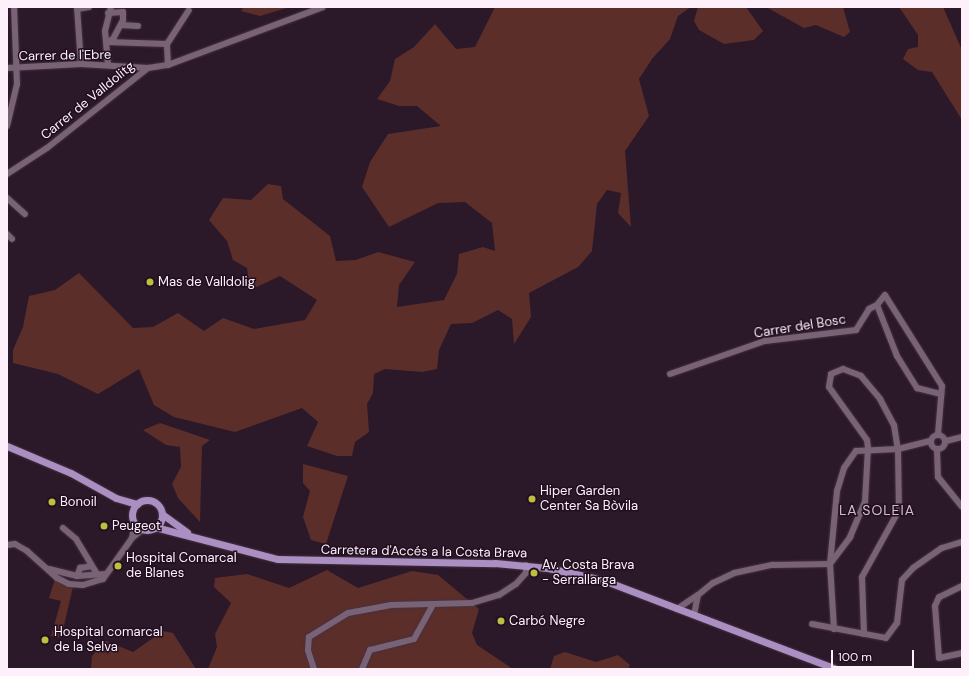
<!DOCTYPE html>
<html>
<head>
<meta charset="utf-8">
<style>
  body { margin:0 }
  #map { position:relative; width:969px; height:676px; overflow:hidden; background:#2b1829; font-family:"DM Sans",sans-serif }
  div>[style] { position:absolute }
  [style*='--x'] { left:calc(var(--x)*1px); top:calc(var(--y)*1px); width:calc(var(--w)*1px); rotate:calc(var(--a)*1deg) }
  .green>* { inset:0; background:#5c2e2a }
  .roads { filter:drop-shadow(0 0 1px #423340) drop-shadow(0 0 1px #423340) }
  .minor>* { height:6px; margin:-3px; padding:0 3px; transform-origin:3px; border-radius:3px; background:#796275 }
  .minor>.ring { margin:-3px; padding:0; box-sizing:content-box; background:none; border:6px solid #796275; border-radius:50% }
  .major>* { height:7px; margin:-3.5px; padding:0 3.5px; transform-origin:3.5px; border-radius:3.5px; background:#ab8ec2 }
  .major>.ring { margin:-3.5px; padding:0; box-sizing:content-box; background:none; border:7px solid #ab8ec2; border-radius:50% }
  .dots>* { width:11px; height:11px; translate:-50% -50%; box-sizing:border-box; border:2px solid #210f1f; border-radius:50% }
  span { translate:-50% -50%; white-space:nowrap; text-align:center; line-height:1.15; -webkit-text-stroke:3px #210f1f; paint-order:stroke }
  .street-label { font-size:13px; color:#fdf0fb }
  .poi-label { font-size:13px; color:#fdf0fb }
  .left { translate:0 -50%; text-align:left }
  .neighbourhood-label { font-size:14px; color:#d4bad0; letter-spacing:1px }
  .frame { position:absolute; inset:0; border:8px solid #fdf0fb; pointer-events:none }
  .scale { position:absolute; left:831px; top:650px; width:83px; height:18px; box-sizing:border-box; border:2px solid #fdf0fb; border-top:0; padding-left:5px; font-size:12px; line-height:14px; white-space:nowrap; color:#fdf0fb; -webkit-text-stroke:3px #210f1f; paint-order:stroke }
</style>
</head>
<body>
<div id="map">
  <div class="green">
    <i style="clip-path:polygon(244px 7px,290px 7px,260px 16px,241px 11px)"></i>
    <i style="clip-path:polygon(495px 7px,691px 7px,678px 16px,670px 39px,652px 59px,639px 79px,649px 116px,625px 151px,631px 227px,618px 213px,621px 193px,607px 190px,597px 204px,592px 251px,578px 267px,529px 293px,531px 317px,514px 344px,512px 319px,498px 310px,472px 323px,451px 324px,439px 350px,437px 369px,422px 372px,385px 369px,374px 374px,373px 393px,367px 404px,369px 432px,355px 442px,352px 456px,337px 456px,307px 446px,318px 422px,302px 408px,235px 432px,174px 417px,154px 405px,139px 369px,98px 394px,58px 374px,13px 363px,13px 350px,23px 327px,29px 296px,55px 290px,79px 273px,133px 328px,153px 327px,178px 313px,204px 331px,223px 318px,254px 329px,305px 320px,317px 300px,280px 276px,250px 290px,247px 268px,233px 260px,227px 241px,209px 220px,223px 198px,251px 200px,268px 184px,281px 186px,283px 199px,330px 236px,336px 261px,356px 260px,378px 252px,415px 262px,399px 285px,397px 307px,444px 300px,457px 274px,459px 254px,483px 247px,495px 251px,492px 223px,465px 202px,438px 203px,389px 227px,362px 187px,370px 162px,388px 134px,441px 126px,417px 106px,399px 106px,377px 99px,390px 81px,395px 59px,414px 47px,435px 24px,456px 49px,475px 47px)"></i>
    <i style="clip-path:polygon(698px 7px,746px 7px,763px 31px,754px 40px,724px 44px,699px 30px,694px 21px)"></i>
    <i style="clip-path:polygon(766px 7px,843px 7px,850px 32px,844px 37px,816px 25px,804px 28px)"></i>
    <i style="clip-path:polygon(899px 7px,943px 7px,962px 50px,962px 120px,932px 72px,918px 70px,903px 59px,908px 49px,918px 47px,918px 35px)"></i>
    <i style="clip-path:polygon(160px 423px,210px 440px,202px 446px,200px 522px,178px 498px,172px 484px,181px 467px,180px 447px,166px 445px,143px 430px)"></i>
    <i style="clip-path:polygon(303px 464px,348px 476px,326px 544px,311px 540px,303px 517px,310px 491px,303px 483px)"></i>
    <i style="clip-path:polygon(327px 570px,358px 588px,412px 571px,438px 575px,479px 609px,472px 633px,477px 645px,513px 669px,208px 669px,217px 647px,215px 634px,231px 603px,214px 587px,215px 578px,247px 574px,289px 588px)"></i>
    <i style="clip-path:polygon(55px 579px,73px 587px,61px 638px,51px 636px,61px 601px,49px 598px)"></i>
    <i style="clip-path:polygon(163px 631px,173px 633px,196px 669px,91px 669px,92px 656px,106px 641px,133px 652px)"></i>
    <i style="clip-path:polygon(565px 652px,596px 662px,618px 655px,630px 665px,628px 669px,550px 669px,554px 656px)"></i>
  </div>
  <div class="roads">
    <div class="minor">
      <i style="--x:77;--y:7;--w:57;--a:86"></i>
      <i style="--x:77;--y:9;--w:12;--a:-9"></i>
      <i style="--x:121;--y:25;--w:17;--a:3"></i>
      <i style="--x:107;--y:42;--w:60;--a:1.9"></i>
      <i style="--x:107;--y:42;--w:7;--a:-27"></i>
      <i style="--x:113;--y:39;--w:21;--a:-62"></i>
      <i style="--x:123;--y:20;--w:8;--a:-90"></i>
      <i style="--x:123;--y:12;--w:15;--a:176"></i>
      <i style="--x:108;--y:65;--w:34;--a:-95"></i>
      <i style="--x:105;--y:31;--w:25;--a:-76"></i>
      <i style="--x:168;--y:65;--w:21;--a:-93"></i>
      <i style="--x:167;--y:44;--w:40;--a:-57.1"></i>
      <i style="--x:7;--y:68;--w:74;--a:-3.1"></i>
      <i style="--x:81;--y:64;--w:67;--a:3.4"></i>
      <i style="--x:7;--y:126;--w:43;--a:-76.6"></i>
      <i style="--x:17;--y:84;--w:77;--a:-92.2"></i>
      <i style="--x:7;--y:174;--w:48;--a:-33"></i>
      <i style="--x:47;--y:148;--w:129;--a:-38.4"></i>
      <i style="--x:148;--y:68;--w:20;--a:-9"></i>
      <i style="--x:168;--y:65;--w:165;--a:-20.5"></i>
      <i style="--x:7;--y:198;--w:24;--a:42"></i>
      <i style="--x:7;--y:234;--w:7;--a:45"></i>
      <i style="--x:670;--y:374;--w:101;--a:-19.2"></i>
      <i style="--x:765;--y:341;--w:92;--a:-6.9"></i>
      <i style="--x:856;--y:330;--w:25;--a:-58"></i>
      <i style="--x:869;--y:309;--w:9;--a:-27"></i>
      <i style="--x:938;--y:434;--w:48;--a:-85.2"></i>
      <i style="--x:942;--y:386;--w:107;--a:-122.1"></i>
      <i style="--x:885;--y:295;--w:13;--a:129"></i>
      <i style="--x:877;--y:305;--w:55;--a:68.6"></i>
      <i style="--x:897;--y:356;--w:38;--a:58"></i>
      <i style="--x:917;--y:388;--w:25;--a:14"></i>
      <i class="ring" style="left:931px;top:435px;width:8px;height:8px"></i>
      <i style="--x:946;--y:441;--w:16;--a:-14"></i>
      <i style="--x:937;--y:450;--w:27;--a:88"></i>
      <i style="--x:938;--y:477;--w:38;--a:51"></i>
      <i style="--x:63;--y:528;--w:17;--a:40"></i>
      <i style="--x:76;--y:539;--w:41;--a:59"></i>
      <i style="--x:132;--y:538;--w:15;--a:-79"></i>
      <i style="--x:7;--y:545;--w:8;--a:-7"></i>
      <i style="--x:15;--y:544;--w:14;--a:30"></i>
      <i style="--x:27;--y:551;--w:40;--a:42"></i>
      <i style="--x:57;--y:578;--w:13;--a:27"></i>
      <i style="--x:69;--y:584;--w:14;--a:4"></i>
      <i style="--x:83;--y:585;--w:21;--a:-17"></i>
      <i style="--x:103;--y:579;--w:50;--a:-54.7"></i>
      <i style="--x:132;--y:538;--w:14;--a:-39"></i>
      <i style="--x:49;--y:569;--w:29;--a:14"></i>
      <i style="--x:77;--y:576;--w:29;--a:-4"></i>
      <i style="--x:77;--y:576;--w:9;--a:-69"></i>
      <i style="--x:80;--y:568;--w:12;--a:-9"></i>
      <i style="--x:962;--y:586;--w:25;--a:154"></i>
      <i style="--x:939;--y:597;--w:10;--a:114"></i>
      <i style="--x:935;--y:606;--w:52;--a:85.6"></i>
      <i style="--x:939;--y:658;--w:24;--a:-12"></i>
      <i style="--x:677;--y:609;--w:25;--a:-34"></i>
      <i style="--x:694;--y:615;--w:20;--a:-79"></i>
      <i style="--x:698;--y:595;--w:19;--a:-39"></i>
      <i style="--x:713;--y:583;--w:23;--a:-25"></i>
      <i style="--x:734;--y:573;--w:40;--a:-12"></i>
      <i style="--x:773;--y:565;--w:57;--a:-1"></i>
      <i style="--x:830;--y:564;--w:34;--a:-53"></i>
      <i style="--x:850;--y:537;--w:38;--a:-67"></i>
      <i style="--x:865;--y:502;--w:54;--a:-86.8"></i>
      <i style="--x:868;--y:448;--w:8;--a:-97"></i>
      <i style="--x:867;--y:440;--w:65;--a:-125.6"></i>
      <i style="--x:829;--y:387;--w:13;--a:-81"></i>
      <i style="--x:831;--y:374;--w:13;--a:-23"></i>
      <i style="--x:843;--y:369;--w:19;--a:21"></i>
      <i style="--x:861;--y:376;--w:30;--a:50"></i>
      <i style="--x:880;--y:399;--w:30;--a:62"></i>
      <i style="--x:894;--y:425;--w:24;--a:81"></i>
      <i style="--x:898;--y:449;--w:61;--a:89.1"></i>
      <i style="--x:899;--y:510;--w:77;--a:118.9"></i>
      <i style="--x:862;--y:577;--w:57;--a:88"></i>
      <i style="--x:812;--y:624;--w:75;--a:10.7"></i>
      <i style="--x:886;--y:638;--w:19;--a:-54"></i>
      <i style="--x:897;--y:623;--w:43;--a:-83.4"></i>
      <i style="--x:902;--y:580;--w:16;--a:-47"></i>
      <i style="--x:913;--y:568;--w:35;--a:-35"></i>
      <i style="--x:942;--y:548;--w:21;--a:-17"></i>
      <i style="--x:834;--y:629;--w:65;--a:-93.5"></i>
      <i style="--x:830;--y:564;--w:73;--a:-84.5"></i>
      <i style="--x:837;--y:491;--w:24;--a:-73"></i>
      <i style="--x:844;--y:468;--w:21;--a:-55"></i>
      <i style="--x:856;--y:451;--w:42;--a:-2.7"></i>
      <i style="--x:898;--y:449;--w:34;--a:-14"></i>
      <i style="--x:314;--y:669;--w:20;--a:-108"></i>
      <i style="--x:308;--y:650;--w:13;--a:-86"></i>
      <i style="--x:309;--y:637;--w:46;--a:-31.6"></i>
      <i style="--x:348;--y:613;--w:44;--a:-10.5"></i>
      <i style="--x:391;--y:605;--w:81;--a:-1.4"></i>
      <i style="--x:472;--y:603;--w:28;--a:-17"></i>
      <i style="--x:499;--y:595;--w:20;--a:-33"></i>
      <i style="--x:516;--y:584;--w:15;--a:-48"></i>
      <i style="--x:526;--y:573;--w:8;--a:-90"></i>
      <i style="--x:362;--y:669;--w:21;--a:-67"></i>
      <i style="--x:370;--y:650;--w:45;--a:-14"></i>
      <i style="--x:414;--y:639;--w:38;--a:-61"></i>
    </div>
    <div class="major">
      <i style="--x:7;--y:446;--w:69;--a:22.9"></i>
      <i style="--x:71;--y:473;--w:51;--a:29.1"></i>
      <i style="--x:116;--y:498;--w:22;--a:16"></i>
      <i class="ring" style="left:132px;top:500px;width:23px;height:23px"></i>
      <i style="--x:162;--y:514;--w:31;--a:36"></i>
      <i style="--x:155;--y:527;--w:127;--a:14.6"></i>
      <i style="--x:278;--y:559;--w:217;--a:1.1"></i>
      <i style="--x:495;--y:563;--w:53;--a:5.4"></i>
      <i style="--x:548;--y:568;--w:56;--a:12.3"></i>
      <i style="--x:603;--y:580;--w:249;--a:20.9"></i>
    </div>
  </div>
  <div class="dots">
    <i style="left:150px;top:282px;background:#c0be40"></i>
    <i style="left:532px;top:499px;background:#c0be40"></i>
    <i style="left:52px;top:502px;background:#c0be40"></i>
    <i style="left:104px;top:526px;background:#c0be40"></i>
    <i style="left:118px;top:566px;background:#c0be40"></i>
    <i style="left:534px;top:573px;background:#c0be40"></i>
    <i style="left:501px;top:621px;background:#c0be40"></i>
    <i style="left:45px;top:640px;background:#c0be40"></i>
  </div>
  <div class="street-label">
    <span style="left:65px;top:56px;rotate:-1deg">Carrer de l'Ebre</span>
    <span style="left:88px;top:101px;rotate:-39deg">Carrer de Valldolitg</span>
    <span style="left:800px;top:327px;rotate:-9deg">Carrer del Bosc</span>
    <span style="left:424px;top:552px;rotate:1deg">Carretera d'Accés a la Costa Brava</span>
  </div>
  <div class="poi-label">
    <span class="left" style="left:158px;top:282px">Mas de Valldolig</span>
    <span class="left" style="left:540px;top:499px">Hiper Garden<br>Center Sa Bòvila</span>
    <span class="left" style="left:60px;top:502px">Bonoil</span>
    <span class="left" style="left:112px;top:526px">Peugeot</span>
    <span class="left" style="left:126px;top:566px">Hospital Comarcal<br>de Blanes</span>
    <span class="left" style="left:542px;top:573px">Av. Costa Brava<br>- Serrallarga</span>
    <span class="left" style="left:509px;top:621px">Carbó Negre</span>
    <span class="left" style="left:54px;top:640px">Hospital comarcal<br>de la Selva</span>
  </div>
  <div class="neighbourhood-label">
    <span style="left:877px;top:510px">LA SOLEIA</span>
  </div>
  <div class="frame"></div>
  <div class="scale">100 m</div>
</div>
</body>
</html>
